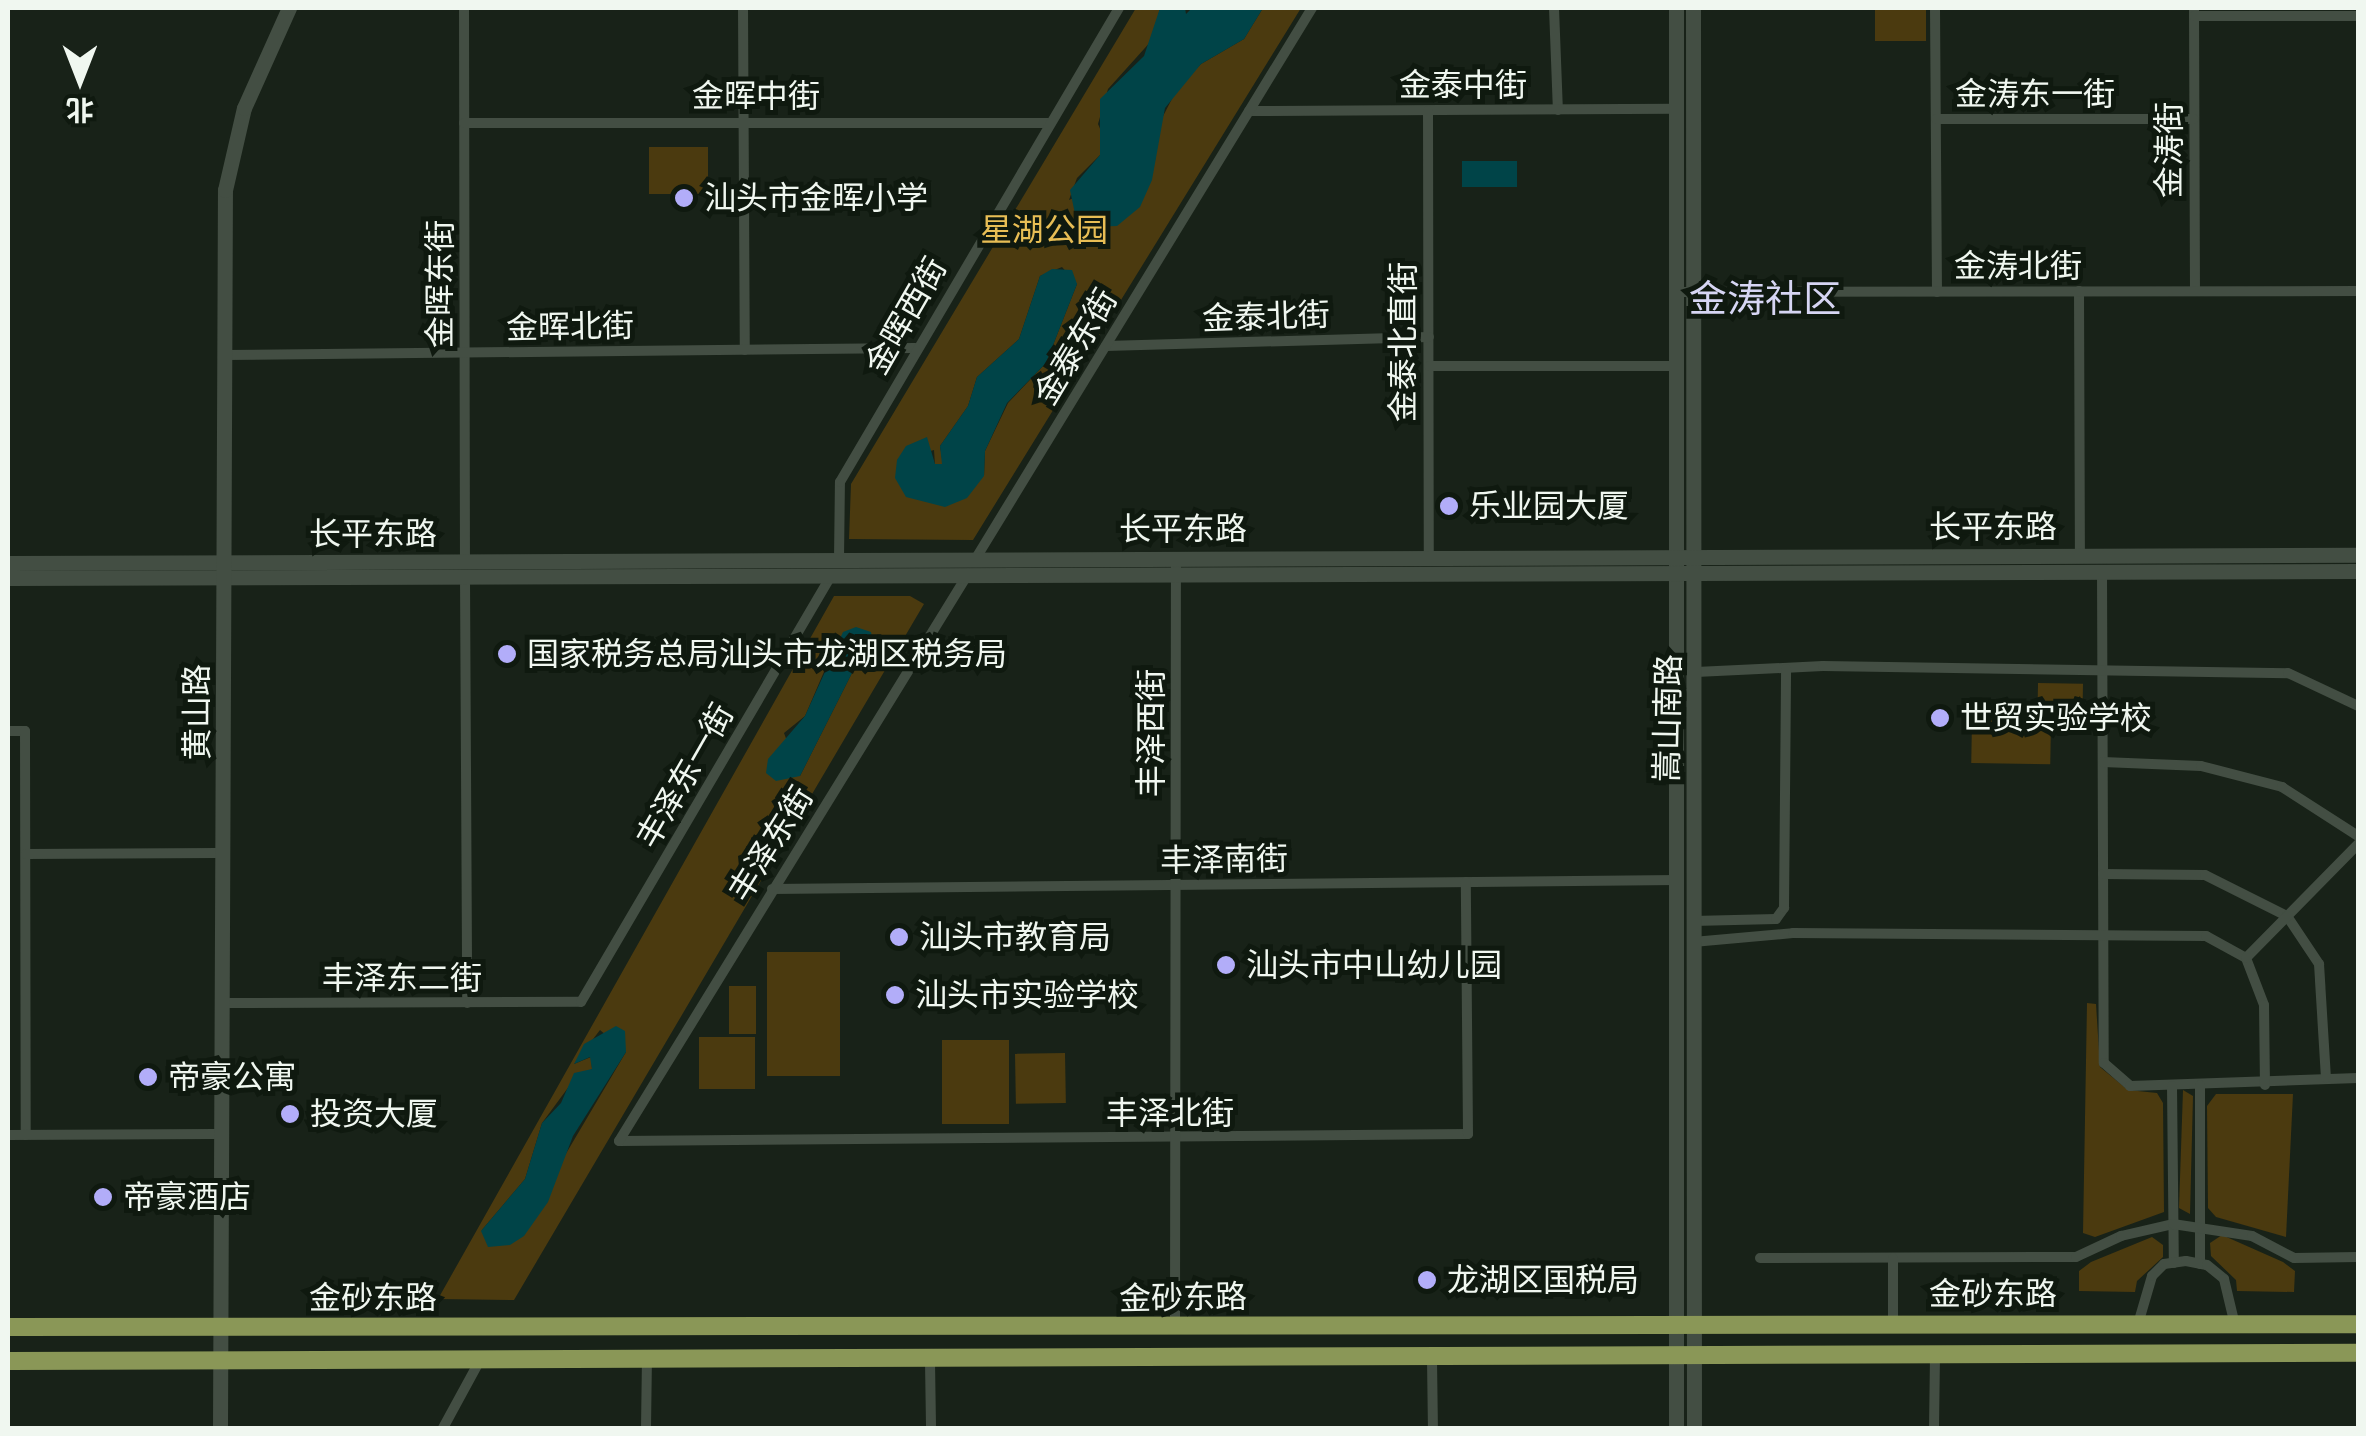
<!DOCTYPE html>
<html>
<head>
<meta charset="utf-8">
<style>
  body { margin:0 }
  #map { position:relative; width:2366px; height:1436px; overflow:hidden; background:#182218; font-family:Montserrat,"Noto Sans SC",sans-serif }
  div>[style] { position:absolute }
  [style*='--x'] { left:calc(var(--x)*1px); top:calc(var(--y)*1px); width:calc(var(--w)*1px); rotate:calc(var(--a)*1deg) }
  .green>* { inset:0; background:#4b3a0f; transform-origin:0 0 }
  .water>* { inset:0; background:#004448; transform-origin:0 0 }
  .street>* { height:10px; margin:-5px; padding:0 5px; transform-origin:5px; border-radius:5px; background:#434e43 }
  .secondary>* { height:15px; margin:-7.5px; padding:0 7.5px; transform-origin:7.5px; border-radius:7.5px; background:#434e43 }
  .primary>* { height:18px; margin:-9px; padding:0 9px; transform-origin:9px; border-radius:9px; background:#8a9757 }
  .dots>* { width:28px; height:28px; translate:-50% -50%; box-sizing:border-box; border:5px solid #0f190f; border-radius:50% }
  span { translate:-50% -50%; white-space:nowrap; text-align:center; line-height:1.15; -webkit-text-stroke:10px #0f190f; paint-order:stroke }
  .street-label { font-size:32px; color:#f0f7f0 }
  .poi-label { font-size:32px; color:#f0f7f0 }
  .left { translate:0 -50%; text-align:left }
  .park-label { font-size:32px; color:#e8be55 }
  .quarter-label { font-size:38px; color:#d6d5f3 }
  .frame { position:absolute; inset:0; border:10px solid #f0f7f0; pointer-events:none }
  .north { position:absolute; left:30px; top:30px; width:100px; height:100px; -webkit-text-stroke:8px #0f190f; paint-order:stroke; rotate:180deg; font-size:28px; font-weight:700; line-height:40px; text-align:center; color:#f0f7f0 }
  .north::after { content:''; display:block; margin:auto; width:35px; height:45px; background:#f0f7f0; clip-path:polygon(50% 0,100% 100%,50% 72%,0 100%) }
</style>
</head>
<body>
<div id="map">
  <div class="green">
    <i style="clip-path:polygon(evenodd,1136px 8px,1160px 8px,1153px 39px,1108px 89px,1098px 124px,1105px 140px,1100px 155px,1077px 178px,1069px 200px,1155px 161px,1158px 126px,1177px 89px,1201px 64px,1244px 39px,1263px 8px,1301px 8px,973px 540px,849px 539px,851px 484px,1136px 8px,1062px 267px,1077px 284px,1046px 363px,1008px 403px,985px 451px,984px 476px,897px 460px,934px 450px,935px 465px,943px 464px,940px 446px,968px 406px,977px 377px,1019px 339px,1040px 276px,1062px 267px)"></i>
    <i style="left:1875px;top:8px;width:51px;height:33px"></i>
    <i style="left:708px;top:147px;width:47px;height:59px;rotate:90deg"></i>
    <i style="clip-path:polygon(evenodd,834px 596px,910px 596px,924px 604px,514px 1300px,438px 1299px,834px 596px,832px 653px,868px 663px,853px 671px,800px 776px,784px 733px,805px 716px,832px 653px,834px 596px,600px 1030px,626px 1052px,561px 1162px,481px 1231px,525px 1179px,542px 1123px,573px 1081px,592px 1069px,591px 1057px,574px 1064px,600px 1030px)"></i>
    <i style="left:2038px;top:683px;width:45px;height:23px;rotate:1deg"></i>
    <i style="left:1972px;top:720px;width:79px;height:43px;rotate:1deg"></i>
    <i style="left:767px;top:952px;width:73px;height:124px"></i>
    <i style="left:729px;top:986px;width:27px;height:48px"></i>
    <i style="clip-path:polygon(2087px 1003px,2096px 1004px,2100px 1067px,2128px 1090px,2157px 1093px,2163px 1103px,2164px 1212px,2095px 1237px,2083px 1233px)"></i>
    <i style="left:699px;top:1037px;width:56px;height:52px"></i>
    <i style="left:942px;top:1040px;width:67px;height:84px"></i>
    <i style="left:1065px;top:1053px;width:50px;height:50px;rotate:89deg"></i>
    <i style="clip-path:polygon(2183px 1090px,2193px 1096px,2190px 1214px,2179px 1208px)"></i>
    <i style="clip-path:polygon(2216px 1094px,2293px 1094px,2286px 1237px,2216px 1217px,2208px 1208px,2207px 1106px)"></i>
    <i style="clip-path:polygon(2222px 1235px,2283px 1262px,2295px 1271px,2294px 1292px,2237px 1291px,2236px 1280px,2211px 1256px,2210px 1243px)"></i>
    <i style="clip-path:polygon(2152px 1237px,2163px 1245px,2163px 1257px,2137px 1281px,2135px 1292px,2079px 1291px,2079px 1271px,2091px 1262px)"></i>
  </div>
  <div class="water">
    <i style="clip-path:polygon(1160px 8px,1185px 8px,1186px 14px,1192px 8px,1263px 8px,1244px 39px,1201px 64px,1165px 108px,1152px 180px,1140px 207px,1117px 226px,1087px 227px,1075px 214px,1070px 190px,1100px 155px,1100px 99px,1144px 56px)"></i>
    <i style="left:1462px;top:161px;width:55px;height:26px"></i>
    <i style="clip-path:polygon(1052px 269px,1072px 270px,1077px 284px,1046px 363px,1007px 403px,985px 451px,984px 476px,967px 498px,945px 507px,906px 497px,895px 478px,897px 460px,906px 446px,927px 437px,935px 464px,942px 464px,940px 446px,968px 406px,977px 377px,1019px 339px,1040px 276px)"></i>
    <i style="clip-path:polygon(856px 627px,871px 632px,875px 653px,853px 671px,800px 776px,776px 781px,766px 773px,768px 759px,805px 716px,843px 632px)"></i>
    <i style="clip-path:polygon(616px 1026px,625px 1031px,626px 1052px,573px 1136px,548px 1202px,524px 1236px,510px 1245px,488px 1247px,481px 1231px,525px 1179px,542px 1123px,561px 1103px,574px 1073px,592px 1069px,590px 1057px,574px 1064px,584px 1044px)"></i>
  </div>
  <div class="street">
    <i style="--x:464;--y:8;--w:553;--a:89.9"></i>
    <i style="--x:743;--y:8;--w:342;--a:89.7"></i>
    <i style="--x:1554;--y:8;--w:102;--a:87.8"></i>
    <i style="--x:1935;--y:8;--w:284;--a:89.6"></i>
    <i style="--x:2194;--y:8;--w:283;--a:89.8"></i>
    <i style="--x:2194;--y:16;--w:164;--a:0"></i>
    <i style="--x:1249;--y:111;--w:427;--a:-0.3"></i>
    <i style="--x:1428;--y:111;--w:450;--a:89.9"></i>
    <i style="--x:1936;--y:119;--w:258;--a:0"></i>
    <i style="--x:464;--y:123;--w:584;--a:0"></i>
    <i style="--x:2079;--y:291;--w:264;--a:89.8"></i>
    <i style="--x:1677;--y:292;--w:681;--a:-0.08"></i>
    <i style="--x:1106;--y:346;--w:323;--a:-1.6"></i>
    <i style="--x:225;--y:355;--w:690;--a:-0.58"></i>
    <i style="--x:1429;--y:366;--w:249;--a:0"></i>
    <i style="--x:976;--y:558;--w:645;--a:-58.58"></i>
    <i style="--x:839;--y:559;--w:77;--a:-89.3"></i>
    <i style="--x:840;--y:482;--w:550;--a:-59.52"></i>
    <i style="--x:2102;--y:571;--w:492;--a:89.8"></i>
    <i style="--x:2104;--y:1063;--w:35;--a:41"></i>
    <i style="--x:2130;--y:1086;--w:228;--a:-2"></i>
    <i style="--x:465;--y:577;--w:426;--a:89.7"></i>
    <i style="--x:1696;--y:672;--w:127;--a:-2.7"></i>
    <i style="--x:1823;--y:666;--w:465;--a:0.9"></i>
    <i style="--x:2288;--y:673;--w:77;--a:25.2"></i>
    <i style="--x:8;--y:731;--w:17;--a:0"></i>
    <i style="--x:25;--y:731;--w:404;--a:89.9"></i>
    <i style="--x:2103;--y:762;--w:98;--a:2.3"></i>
    <i style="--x:2201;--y:766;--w:84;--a:14.5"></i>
    <i style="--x:2282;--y:787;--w:90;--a:32.8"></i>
    <i style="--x:26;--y:854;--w:192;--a:-0.3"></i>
    <i style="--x:2103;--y:874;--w:102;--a:0.6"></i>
    <i style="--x:2205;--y:875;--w:92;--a:26.6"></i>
    <i style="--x:2287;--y:916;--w:58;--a:56.3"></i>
    <i style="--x:2319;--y:964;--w:114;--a:86.5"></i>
    <i style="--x:772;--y:889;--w:906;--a:-0.57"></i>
    <i style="--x:1693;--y:921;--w:83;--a:-1.4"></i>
    <i style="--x:1776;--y:919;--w:14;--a:-54"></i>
    <i style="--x:1784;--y:908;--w:239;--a:-89.5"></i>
    <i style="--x:1693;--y:942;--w:100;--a:-5.1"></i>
    <i style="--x:1793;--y:933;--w:413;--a:0.4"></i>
    <i style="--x:2206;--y:936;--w:46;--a:28.8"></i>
    <i style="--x:2246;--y:958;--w:50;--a:69"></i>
    <i style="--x:2264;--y:1005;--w:80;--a:89.3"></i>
    <i style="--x:2246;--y:958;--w:160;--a:-45.5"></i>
    <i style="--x:223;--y:1003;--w:358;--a:-0.2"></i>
    <i style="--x:581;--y:1002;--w:495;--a:-59.6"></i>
    <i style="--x:2200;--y:1085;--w:179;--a:90"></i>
    <i style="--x:2172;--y:1086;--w:177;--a:89.4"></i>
    <i style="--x:8;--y:1135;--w:207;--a:-0.3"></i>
    <i style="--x:619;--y:1141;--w:849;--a:-0.47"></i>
    <i style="--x:1468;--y:1134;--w:252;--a:-90.5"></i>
    <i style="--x:619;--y:1141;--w:666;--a:-58.39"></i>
    <i style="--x:1760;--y:1258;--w:316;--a:-0.2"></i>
    <i style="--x:2076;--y:1257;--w:50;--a:-25"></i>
    <i style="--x:2121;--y:1236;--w:53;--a:-13"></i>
    <i style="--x:2173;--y:1224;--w:80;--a:8.6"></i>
    <i style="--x:2252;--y:1236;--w:47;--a:27.6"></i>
    <i style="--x:2294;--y:1258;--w:64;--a:-0.9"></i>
    <i style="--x:1893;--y:1258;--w:65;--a:90"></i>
    <i style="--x:2138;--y:1324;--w:50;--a:-73.7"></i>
    <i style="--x:2152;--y:1276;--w:17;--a:-45"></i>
    <i style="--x:2164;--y:1264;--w:22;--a:-8"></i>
    <i style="--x:2186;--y:1261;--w:21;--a:11"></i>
    <i style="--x:2207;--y:1265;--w:22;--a:39"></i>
    <i style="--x:2224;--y:1279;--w:47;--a:76.6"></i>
    <i style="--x:1175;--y:1326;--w:769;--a:-89.93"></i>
    <i style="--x:1432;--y:1360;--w:68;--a:89.2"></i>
    <i style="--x:930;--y:1362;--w:66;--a:89.1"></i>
    <i style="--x:443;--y:1428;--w:77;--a:-61.4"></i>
    <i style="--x:646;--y:1428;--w:68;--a:-89.2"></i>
    <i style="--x:1934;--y:1428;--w:71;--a:-89.2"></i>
  </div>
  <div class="secondary">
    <i style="--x:1676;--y:8;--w:1420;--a:90"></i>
    <i style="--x:1693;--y:8;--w:1420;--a:89.96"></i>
    <i style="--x:8;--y:563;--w:2350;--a:-0.2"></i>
    <i style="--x:8;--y:578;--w:2350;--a:-0.17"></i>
    <i style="--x:220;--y:1428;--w:1238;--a:-89.77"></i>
    <i style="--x:225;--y:190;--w:84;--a:-77"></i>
    <i style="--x:244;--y:108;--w:110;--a:-65.8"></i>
  </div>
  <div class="primary">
    <i style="--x:8;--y:1327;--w:2350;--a:-0.07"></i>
    <i style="--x:8;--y:1361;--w:2350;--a:-0.2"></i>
  </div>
  <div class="dots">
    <i style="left:684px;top:198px;background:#b2adf9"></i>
    <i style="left:1449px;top:506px;background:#b2adf9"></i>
    <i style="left:507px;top:654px;background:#b2adf9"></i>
    <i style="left:1940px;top:718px;background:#b2adf9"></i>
    <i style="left:899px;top:937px;background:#b2adf9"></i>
    <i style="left:1226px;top:965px;background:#b2adf9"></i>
    <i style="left:895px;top:995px;background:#b2adf9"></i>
    <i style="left:148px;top:1077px;background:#b2adf9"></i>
    <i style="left:290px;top:1114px;background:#b2adf9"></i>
    <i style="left:103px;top:1197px;background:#b2adf9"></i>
    <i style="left:1427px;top:1280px;background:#b2adf9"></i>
  </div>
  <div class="street-label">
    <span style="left:1463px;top:85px">金泰中街</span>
    <span style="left:2035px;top:94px">金涛东一街</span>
    <span style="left:756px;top:96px">金晖中街</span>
    <span style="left:2169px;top:150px;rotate:-90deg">金涛街</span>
    <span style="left:2018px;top:266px">金涛北街</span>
    <span style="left:440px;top:284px;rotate:-90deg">金晖东街</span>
    <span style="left:906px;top:316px;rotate:-60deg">金晖西街</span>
    <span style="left:1266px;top:317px;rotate:-2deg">金泰北街</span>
    <span style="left:570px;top:327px;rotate:-1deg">金晖北街</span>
    <span style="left:1403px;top:342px;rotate:-90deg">金泰北直街</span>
    <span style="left:1076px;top:347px;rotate:-59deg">金泰东街</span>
    <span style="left:1993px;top:527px">长平东路</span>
    <span style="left:1183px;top:529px">长平东路</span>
    <span style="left:373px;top:534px">长平东路</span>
    <span style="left:197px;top:712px;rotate:-90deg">黄山路</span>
    <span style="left:1668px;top:718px;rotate:-89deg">嵩山南路</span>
    <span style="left:1151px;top:733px;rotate:-90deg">丰泽西街</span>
    <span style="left:685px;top:776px;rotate:-60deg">丰泽东一街</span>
    <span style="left:771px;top:844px;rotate:-58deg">丰泽东街</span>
    <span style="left:1224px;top:860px;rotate:-1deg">丰泽南街</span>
    <span style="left:402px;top:978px">丰泽东二街</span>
    <span style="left:1170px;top:1113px">丰泽北街</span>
    <span style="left:1993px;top:1294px">金砂东路</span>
    <span style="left:373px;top:1298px">金砂东路</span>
    <span style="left:1183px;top:1298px;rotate:-1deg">金砂东路</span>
  </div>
  <div class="poi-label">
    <span class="left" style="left:704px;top:198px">汕头市金晖小学</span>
    <span class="left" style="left:1469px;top:506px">乐业园大厦</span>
    <span class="left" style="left:527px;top:654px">国家税务总局汕头市龙湖区税务局</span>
    <span class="left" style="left:1960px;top:718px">世贸实验学校</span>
    <span class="left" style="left:919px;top:937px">汕头市教育局</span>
    <span class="left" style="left:1246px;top:965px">汕头市中山幼儿园</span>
    <span class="left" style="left:915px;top:995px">汕头市实验学校</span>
    <span class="left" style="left:168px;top:1077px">帝豪公寓</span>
    <span class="left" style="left:310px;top:1114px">投资大厦</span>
    <span class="left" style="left:123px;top:1197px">帝豪酒店</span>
    <span class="left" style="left:1447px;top:1280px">龙湖区国税局</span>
  </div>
  <div class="park-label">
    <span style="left:1044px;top:230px">星湖公园</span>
  </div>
  <div class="quarter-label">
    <span style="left:1765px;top:299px">金涛社区</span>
  </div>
  <div class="frame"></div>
  <div class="north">北</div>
</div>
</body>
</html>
